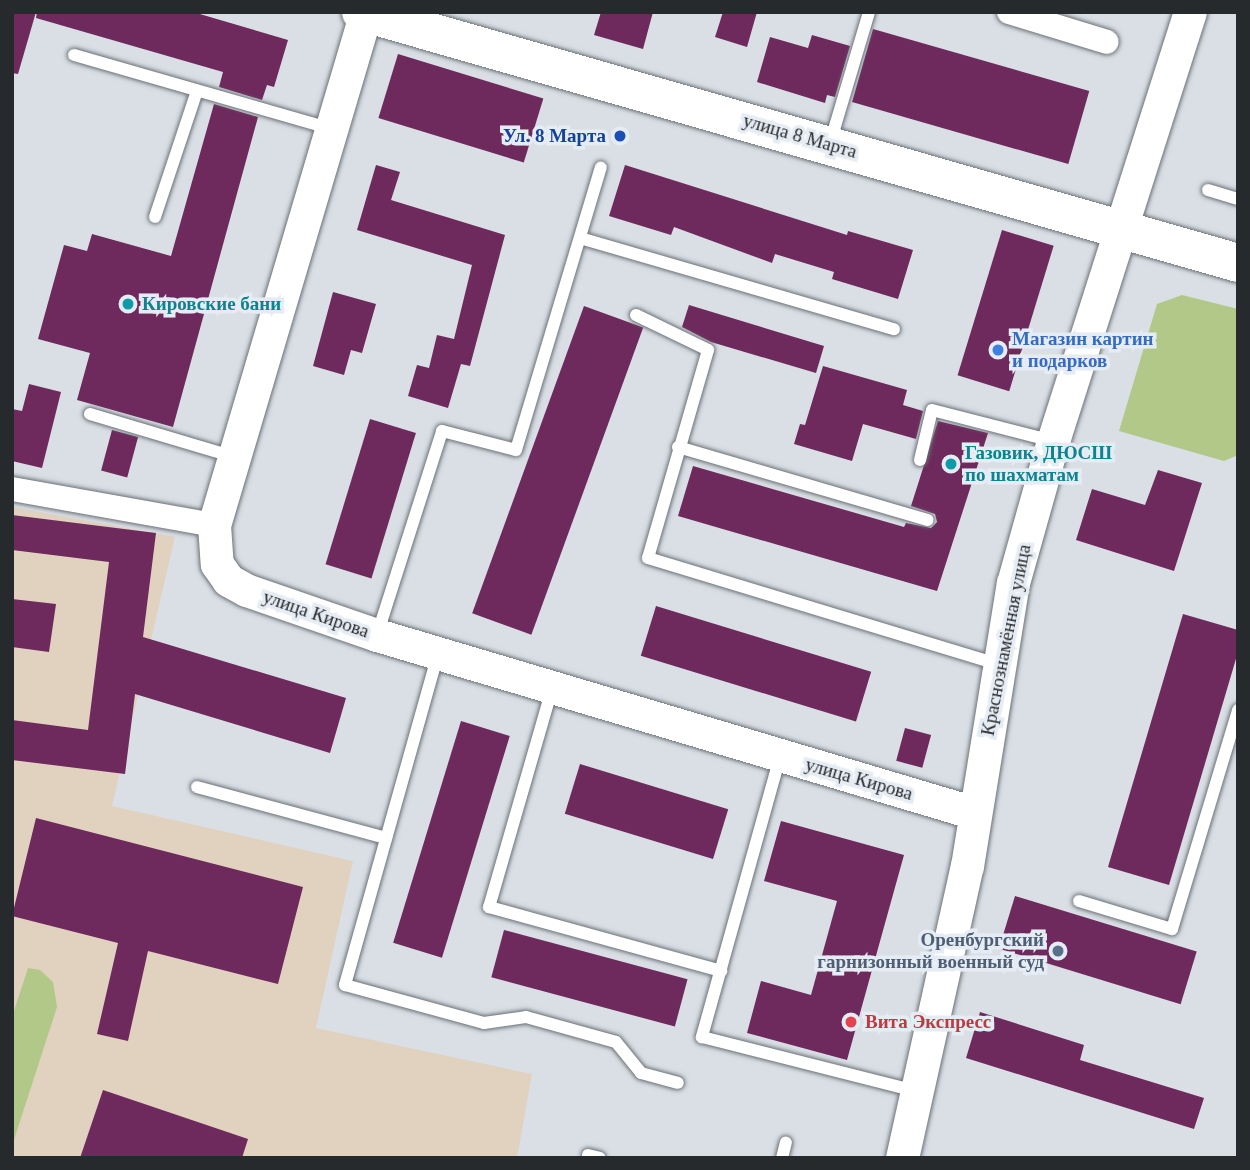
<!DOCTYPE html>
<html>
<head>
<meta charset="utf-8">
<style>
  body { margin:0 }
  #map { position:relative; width:1250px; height:1170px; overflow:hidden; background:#d9dfe5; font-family:"Times New Roman",serif }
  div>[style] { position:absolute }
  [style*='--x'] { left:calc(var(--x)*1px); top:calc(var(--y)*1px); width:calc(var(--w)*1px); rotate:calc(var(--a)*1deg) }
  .education>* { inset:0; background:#e1d2bf }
  .green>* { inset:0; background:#b1c889 }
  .building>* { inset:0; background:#6e295d; transform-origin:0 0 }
  .roads { filter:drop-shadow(0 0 2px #6b7176) drop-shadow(0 0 2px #6b7176) }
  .lane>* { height:12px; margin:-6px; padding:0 6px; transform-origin:6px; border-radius:6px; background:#fff }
  .street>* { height:24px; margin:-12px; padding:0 12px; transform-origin:12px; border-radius:12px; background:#fff }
  .secondary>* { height:33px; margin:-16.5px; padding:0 16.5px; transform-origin:16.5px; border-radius:16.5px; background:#fff }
  .primary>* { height:38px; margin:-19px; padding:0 19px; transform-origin:19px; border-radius:19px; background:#fff }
  .dots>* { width:19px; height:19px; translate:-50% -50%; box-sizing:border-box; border:4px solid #e6ecf3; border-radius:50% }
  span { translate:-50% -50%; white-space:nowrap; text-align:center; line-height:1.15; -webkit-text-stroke:7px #e6ecf3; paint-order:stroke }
  .transit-label { font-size:19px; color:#164399; font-weight:700 }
  .right { translate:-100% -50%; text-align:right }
  .street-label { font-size:19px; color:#272a2c }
  .culture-label { font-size:19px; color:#0d838f; font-weight:700 }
  .left { translate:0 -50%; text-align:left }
  .shop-label { font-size:19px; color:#366cbe; font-weight:700 }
  .service-label { font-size:19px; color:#4e5e75; font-weight:700 }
  .health-label { font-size:19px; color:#be3a42; font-weight:700 }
  .frame { position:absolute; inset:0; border:14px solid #272a2c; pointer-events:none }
</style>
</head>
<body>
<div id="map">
  <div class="education">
    <i style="clip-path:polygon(12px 507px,175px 537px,112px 806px,353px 861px,316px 1028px,532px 1074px,517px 1158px,12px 1158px)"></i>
  </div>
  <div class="green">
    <i style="clip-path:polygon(1182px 295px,1238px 309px,1238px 455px,1224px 461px,1119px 431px,1157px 304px)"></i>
    <i style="clip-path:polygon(28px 968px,40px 970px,53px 982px,57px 1007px,12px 1146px,12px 1017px)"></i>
  </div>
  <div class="building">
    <i style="clip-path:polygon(12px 12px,36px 12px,18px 74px,12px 73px)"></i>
    <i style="clip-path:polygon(37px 12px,193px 12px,288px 40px,274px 87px,267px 85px,262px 100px,219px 87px,223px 72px,36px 18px)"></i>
    <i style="clip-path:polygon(601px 12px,653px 12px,643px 49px,594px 35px)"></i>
    <i style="clip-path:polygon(723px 12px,757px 12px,747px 47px,715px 37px)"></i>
    <i style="left:873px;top:29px;width:225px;height:76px;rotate:16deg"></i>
    <i style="clip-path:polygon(812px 35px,850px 46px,835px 97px,827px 95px,825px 103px,757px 82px,770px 37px,808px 48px)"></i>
    <i style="left:398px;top:54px;width:152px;height:67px;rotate:17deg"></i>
    <i style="clip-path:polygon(214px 104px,258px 117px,173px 427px,77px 400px,90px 353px,38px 339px,64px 245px,87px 251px,92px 234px,171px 256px)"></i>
    <i style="clip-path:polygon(376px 165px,400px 172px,391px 200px,505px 235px,470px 366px,461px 364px,448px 408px,408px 396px,417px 365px,429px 368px,437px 335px,454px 339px,472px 265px,357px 230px)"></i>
    <i style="clip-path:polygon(625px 165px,847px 235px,848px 231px,913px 250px,898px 299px,832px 279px,834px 272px,775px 254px,772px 263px,674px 227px,671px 235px,609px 216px)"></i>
    <i style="left:1002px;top:230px;width:54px;height:152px;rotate:17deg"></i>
    <i style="clip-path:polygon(333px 292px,376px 304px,362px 353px,351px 350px,344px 375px,313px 366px)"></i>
    <i style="clip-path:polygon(689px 305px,824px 346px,816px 373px,711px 342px,682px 327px)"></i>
    <i style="left:584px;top:306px;width:63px;height:327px;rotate:20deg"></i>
    <i style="clip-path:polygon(823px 366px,907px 390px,903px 405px,923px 411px,916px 439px,863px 424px,852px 461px,794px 444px,800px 424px,805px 425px)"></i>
    <i style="clip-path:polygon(29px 384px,61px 392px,42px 468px,12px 461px,12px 409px,22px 411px)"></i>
    <i style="left:370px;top:419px;width:48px;height:152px;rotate:17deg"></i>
    <i style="clip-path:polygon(938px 421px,988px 433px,937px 591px,678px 516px,693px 466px,904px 527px,906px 523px,931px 528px,937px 522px,935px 514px,911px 506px)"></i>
    <i style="left:112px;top:430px;width:27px;height:42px;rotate:15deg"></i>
    <i style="clip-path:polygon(1158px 470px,1202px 483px,1174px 571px,1076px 540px,1092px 489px,1145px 505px)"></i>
    <i style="clip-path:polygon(12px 515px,156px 533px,143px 637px,346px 698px,330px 753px,135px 694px,125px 774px,12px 760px,12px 720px,88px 730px,109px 562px,12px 550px)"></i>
    <i style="clip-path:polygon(12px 599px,56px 604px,49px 652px,12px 647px)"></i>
    <i style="left:656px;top:606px;width:225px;height:52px;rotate:17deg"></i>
    <i style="clip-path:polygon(1183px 614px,1238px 630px,1238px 652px,1169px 885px,1108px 867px)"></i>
    <i style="left:461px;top:721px;width:51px;height:232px;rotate:17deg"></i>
    <i style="left:905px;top:728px;width:27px;height:34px;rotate:15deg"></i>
    <i style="left:580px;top:764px;width:155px;height:52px;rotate:17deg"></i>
    <i style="clip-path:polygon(36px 818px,303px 887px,278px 984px,148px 951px,128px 1041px,97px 1034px,118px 943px,12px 916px)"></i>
    <i style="clip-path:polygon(781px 821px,904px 855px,847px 1060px,747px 1033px,761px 981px,811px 995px,837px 901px,764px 881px)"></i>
    <i style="left:1015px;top:896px;width:190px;height:55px;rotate:17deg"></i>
    <i style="left:504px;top:930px;width:190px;height:49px;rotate:15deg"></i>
    <i style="clip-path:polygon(980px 1012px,1084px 1045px,1080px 1060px,1204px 1098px,1194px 1129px,966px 1058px)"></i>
    <i style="clip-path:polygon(103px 1090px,248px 1139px,242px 1158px,80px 1158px)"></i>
  </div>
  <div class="roads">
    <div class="lane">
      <i style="--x:74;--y:55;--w:265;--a:16"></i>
      <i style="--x:830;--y:143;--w:137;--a:-73.4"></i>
      <i style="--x:1208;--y:190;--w:31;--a:17"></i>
      <i style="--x:155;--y:217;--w:133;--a:-71.6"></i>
      <i style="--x:580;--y:238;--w:327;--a:16.2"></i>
      <i style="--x:636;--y:315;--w:80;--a:25.9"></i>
      <i style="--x:708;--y:350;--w:216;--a:106.1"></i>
      <i style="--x:648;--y:558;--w:365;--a:16.9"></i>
      <i style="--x:90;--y:414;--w:147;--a:16.6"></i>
      <i style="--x:678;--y:447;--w:260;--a:16.3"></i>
      <i style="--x:920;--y:460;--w:51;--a:-76.5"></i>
      <i style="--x:932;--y:410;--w:125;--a:14.4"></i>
      <i style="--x:378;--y:632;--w:211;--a:-72.3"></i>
      <i style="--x:442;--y:431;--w:76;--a:14.4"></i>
      <i style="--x:516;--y:450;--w:295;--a:-73.3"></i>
      <i style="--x:438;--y:654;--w:344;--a:105.7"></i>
      <i style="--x:345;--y:985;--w:144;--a:15.3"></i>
      <i style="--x:484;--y:1023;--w:42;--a:-8.1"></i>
      <i style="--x:526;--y:1017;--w:93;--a:15.5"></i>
      <i style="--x:616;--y:1042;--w:40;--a:51"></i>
      <i style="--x:641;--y:1073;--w:38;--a:15"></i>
      <i style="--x:552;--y:689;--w:227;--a:106.1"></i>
      <i style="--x:489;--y:907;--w:241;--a:15.4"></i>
      <i style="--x:780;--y:757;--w:291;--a:105.6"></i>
      <i style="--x:702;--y:1037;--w:220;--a:14.2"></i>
      <i style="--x:197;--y:787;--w:196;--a:15.1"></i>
      <i style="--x:1079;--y:901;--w:97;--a:16.8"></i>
      <i style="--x:1172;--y:929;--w:229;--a:-73.2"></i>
      <i style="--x:588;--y:1155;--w:12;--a:14"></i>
      <i style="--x:782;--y:1158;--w:16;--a:-76"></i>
    </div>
    <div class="street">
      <i style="--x:1009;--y:12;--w:102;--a:17"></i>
      <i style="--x:12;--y:489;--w:205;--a:10.1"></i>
    </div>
    <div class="secondary">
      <i style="--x:366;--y:12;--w:535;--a:106.5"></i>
      <i style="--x:214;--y:525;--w:39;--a:86"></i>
      <i style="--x:217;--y:564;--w:19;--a:55"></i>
      <i style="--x:228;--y:580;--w:21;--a:29"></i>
      <i style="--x:246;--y:590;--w:139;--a:19"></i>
      <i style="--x:377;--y:635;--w:624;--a:16.58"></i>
      <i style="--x:902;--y:1158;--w:299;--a:-77.5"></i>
      <i style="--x:967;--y:866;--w:287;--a:-80.8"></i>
      <i style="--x:1013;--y:583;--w:148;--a:-74.3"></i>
      <i style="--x:1053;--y:441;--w:450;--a:-72.3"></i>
    </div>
    <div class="primary">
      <i style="--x:361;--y:12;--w:912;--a:15.97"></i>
    </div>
  </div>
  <div class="dots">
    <i style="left:620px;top:136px;background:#1a4fb4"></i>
    <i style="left:128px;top:304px;background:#0f9aa8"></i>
    <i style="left:998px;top:350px;background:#3f7fe0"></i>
    <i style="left:951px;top:464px;background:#0f9aa8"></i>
    <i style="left:1058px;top:951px;background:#5c6f8a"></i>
    <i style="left:851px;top:1022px;background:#e0444e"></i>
  </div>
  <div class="transit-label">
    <span class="right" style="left:606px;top:136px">Ул. 8 Марта</span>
  </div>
  <div class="street-label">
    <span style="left:800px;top:136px;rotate:16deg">улица 8 Марта</span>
    <span style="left:316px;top:614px;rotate:19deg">улица Кирова</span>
    <span style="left:1006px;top:640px;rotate:-79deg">Краснознамённая улица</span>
    <span style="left:859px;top:779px;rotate:16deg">улица Кирова</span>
  </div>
  <div class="culture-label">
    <span class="left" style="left:142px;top:304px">Кировские бани</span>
    <span class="left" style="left:965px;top:464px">Газовик, ДЮСШ<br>по шахматам</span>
  </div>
  <div class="shop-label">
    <span class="left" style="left:1012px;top:350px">Магазин картин<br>и подарков</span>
  </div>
  <div class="service-label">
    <span class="right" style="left:1044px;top:951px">Оренбургский<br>гарнизонный военный суд</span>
  </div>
  <div class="health-label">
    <span class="left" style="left:865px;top:1022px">Вита Экспресс</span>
  </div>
  <div class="frame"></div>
</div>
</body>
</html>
